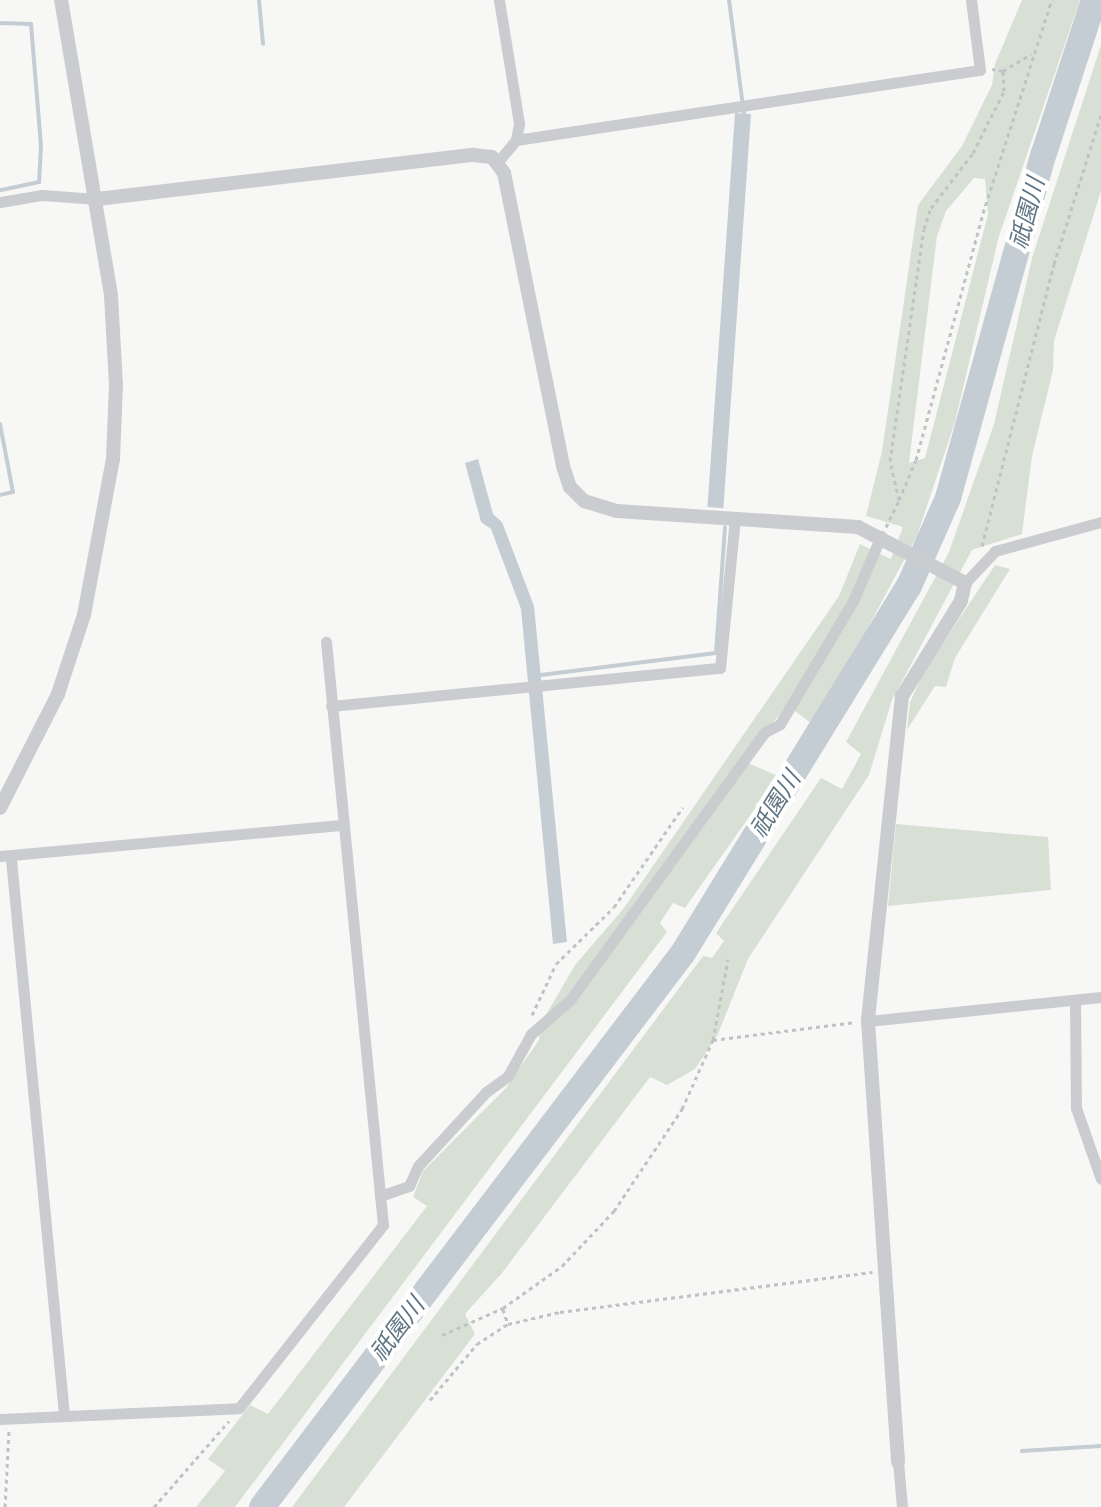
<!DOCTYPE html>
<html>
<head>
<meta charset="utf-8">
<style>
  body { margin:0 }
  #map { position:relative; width:1101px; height:1507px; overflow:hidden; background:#f7f8f5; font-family:"Asap Condensed","Noto Sans JP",sans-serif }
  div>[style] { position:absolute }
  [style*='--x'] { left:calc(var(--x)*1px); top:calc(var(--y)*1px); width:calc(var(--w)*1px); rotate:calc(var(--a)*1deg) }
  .green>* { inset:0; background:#d8e0d5 }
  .water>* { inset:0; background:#c5cdd4; transform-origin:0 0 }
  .stream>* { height:4px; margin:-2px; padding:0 2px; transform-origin:2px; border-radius:2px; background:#c5cdd4 }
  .river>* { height:26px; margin:-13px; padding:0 13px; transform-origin:13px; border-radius:13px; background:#c5cdd4 }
  .path>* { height:3px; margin-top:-1.5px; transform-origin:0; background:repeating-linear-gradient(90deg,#c0c2c5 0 4px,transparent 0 8px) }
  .minor>* { height:11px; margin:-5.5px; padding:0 5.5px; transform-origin:5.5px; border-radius:5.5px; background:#caccd0 }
  .tertiary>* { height:14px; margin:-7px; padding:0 7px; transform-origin:7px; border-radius:7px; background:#caccd0 }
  span { translate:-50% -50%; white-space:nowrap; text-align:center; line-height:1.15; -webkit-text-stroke:8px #fff; paint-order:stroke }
  .water-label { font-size:24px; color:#5f7584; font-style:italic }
</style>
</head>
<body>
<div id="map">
  <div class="green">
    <i style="clip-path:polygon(evenodd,1022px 0,1080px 0,999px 236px,955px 422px,917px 536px,815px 726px,788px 706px,739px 759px,778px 776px,685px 908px,673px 903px,660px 923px,667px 932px,235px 1507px,196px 1507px,225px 1471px,208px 1459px,250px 1405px,268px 1414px,427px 1206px,413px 1197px,423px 1171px,506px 1088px,539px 1040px,540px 1025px,575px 965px,624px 908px,839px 596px,860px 544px,891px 559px,903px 527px,866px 516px,882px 451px,918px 205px,962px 146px,992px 85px,995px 64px,1022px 0,974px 178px,985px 179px,988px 214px,925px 458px,909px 463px,937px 236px,946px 211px,974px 178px)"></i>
    <i style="clip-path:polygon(1101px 45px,1101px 191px,1054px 341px,1053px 370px,1032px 456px,1022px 534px,972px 550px,892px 700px,869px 775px,748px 959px,718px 1034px,695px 1069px,667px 1085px,650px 1077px,502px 1273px,465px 1314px,475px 1334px,344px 1507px,292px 1507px,703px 956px,712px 958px,724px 941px,716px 933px,821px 778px,842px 789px,861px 754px,846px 742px,949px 552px,994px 424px,1032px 258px)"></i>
    <i style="clip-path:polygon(995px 565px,1010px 569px,955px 658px,946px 687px,935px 686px,907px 730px,910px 702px,925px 670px)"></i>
    <i style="clip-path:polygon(896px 824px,1048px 837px,1051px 890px,888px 906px)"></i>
  </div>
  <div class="water">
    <i style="left:735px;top:113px;width:16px;height:395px;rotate:4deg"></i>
    <i style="clip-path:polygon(478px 459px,493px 514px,502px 522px,534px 606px,567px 942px,553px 944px,521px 609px,491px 529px,481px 522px,465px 463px)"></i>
  </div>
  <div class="stream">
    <i style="--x:259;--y:0;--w:44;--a:84.8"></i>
    <i style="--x:729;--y:0;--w:115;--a:82.5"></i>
    <i style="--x:0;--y:23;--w:31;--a:2"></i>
    <i style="--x:31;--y:24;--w:122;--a:85.3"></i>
    <i style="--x:41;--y:146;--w:36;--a:93"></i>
    <i style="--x:39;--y:182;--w:40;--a:168"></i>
    <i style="--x:0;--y:424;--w:69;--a:79.2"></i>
    <i style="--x:13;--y:492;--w:13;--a:167"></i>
    <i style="--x:541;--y:675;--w:176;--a:-7.2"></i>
    <i style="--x:716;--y:653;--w:126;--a:-85.9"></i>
    <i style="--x:1022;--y:1451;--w:79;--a:-3.6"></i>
  </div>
  <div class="river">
    <i style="--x:262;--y:1507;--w:696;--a:-52.77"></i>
    <i style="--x:683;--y:953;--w:431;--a:-58.4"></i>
    <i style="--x:909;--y:586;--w:96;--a:-66.1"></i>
    <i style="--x:948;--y:498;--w:358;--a:-74.5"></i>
    <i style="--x:1044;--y:153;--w:161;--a:-71.9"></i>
  </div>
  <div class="path">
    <i style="--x:1003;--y:71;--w:33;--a:-31"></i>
    <i style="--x:899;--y:500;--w:43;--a:-67"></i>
    <i style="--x:916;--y:460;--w:256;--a:-74.8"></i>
    <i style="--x:983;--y:213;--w:224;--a:-72.1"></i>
    <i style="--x:886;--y:527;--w:30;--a:-64"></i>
    <i style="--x:899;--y:500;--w:40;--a:-103"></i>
    <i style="--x:890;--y:461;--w:234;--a:-81.7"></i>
    <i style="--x:924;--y:229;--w:22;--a:-72"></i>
    <i style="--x:931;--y:208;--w:69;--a:-52.6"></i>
    <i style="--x:973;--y:153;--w:69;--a:-63.4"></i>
    <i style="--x:1004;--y:91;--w:20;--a:-93"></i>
    <i style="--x:1003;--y:71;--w:11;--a:-170"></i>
    <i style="--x:982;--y:546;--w:291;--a:-75.7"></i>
    <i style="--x:1054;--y:264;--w:156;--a:-72.5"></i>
    <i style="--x:532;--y:1015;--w:56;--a:-64.8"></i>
    <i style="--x:556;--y:964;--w:81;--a:-44.5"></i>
    <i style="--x:614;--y:907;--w:121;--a:-55.4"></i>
    <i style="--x:713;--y:1040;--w:144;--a:-7.2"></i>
    <i style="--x:503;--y:1309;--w:16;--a:72"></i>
    <i style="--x:442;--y:1335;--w:67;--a:-23.9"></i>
    <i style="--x:503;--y:1308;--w:72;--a:-35.4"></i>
    <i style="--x:562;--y:1266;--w:76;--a:-46.6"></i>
    <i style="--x:614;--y:1211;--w:123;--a:-56.3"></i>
    <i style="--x:682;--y:1109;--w:76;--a:-65.8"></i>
    <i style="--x:713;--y:1040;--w:82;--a:-79.5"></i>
    <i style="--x:430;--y:1400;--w:73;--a:-50"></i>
    <i style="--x:477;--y:1344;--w:37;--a:-33"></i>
    <i style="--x:508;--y:1324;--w:53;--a:-13"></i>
    <i style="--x:560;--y:1312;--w:315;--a:-7.3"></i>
    <i style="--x:5;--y:1507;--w:77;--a:-87"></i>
    <i style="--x:154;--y:1507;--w:114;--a:-48.9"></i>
  </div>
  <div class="minor">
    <i style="--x:499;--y:0;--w:126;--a:80.8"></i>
    <i style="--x:519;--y:124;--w:16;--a:101"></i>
    <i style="--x:516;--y:140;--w:26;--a:130"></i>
    <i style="--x:516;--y:140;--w:469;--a:-8.6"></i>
    <i style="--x:980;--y:70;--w:71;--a:-97.3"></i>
    <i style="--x:0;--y:202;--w:43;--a:-9.5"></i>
    <i style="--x:42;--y:195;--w:55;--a:4.2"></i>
    <i style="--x:965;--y:583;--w:44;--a:-46.8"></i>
    <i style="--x:995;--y:551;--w:110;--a:-15.3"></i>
    <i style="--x:331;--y:706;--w:391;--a:-5.6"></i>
    <i style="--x:720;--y:668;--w:151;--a:-84.3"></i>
    <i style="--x:0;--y:856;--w:342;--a:-5.2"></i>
    <i style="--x:11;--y:859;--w:558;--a:84.55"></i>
    <i style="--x:1075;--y:1000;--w:108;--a:89.5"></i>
    <i style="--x:1076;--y:1108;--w:75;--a:70.6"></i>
    <i style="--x:868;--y:1021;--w:234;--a:-5.9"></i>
    <i style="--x:380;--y:1196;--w:31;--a:-19"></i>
    <i style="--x:409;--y:1186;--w:22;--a:-66"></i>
    <i style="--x:418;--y:1166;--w:100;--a:-47.4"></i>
    <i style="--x:486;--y:1092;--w:27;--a:-36"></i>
    <i style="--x:508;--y:1076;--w:48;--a:-61.3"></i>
    <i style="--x:531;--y:1034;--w:52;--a:-41.1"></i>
    <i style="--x:570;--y:1000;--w:331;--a:-54"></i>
    <i style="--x:765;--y:732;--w:17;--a:-28"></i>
    <i style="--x:780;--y:724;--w:143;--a:-59.3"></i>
    <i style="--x:853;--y:601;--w:71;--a:-66.7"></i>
    <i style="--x:0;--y:1419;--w:239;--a:-2.6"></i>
    <i style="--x:239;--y:1408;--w:233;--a:-51.8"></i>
    <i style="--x:383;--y:1225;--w:586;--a:-95.58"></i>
    <i style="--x:898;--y:1462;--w:45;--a:84.9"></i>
  </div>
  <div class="tertiary">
    <i style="--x:97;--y:199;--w:379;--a:-6.7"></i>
    <i style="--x:473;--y:155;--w:19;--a:6"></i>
    <i style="--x:492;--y:157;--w:20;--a:53"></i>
    <i style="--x:504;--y:173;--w:299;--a:78.6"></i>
    <i style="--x:563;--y:466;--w:22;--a:72"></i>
    <i style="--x:570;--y:487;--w:20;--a:45"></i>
    <i style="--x:584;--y:501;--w:34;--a:17"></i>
    <i style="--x:617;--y:511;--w:242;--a:3.8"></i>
    <i style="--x:858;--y:527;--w:121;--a:27.6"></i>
    <i style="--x:965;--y:583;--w:18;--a:103"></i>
    <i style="--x:961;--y:601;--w:112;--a:121.8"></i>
    <i style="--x:902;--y:696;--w:327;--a:96"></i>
    <i style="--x:868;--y:1021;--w:442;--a:86.1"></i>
    <i style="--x:0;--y:808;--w:128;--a:-63"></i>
    <i style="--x:58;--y:694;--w:83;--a:-71.8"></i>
    <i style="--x:84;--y:615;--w:159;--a:-79.5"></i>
    <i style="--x:113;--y:459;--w:74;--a:-87.7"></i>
    <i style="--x:116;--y:385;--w:90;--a:-93.2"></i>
    <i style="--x:111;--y:295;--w:299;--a:-99.6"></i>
  </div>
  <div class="water-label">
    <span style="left:1027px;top:213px;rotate:-75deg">祇園川</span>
    <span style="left:775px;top:804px;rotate:-58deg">祇園川</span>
    <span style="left:397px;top:1329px;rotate:-53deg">祇園川</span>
  </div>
</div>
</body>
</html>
